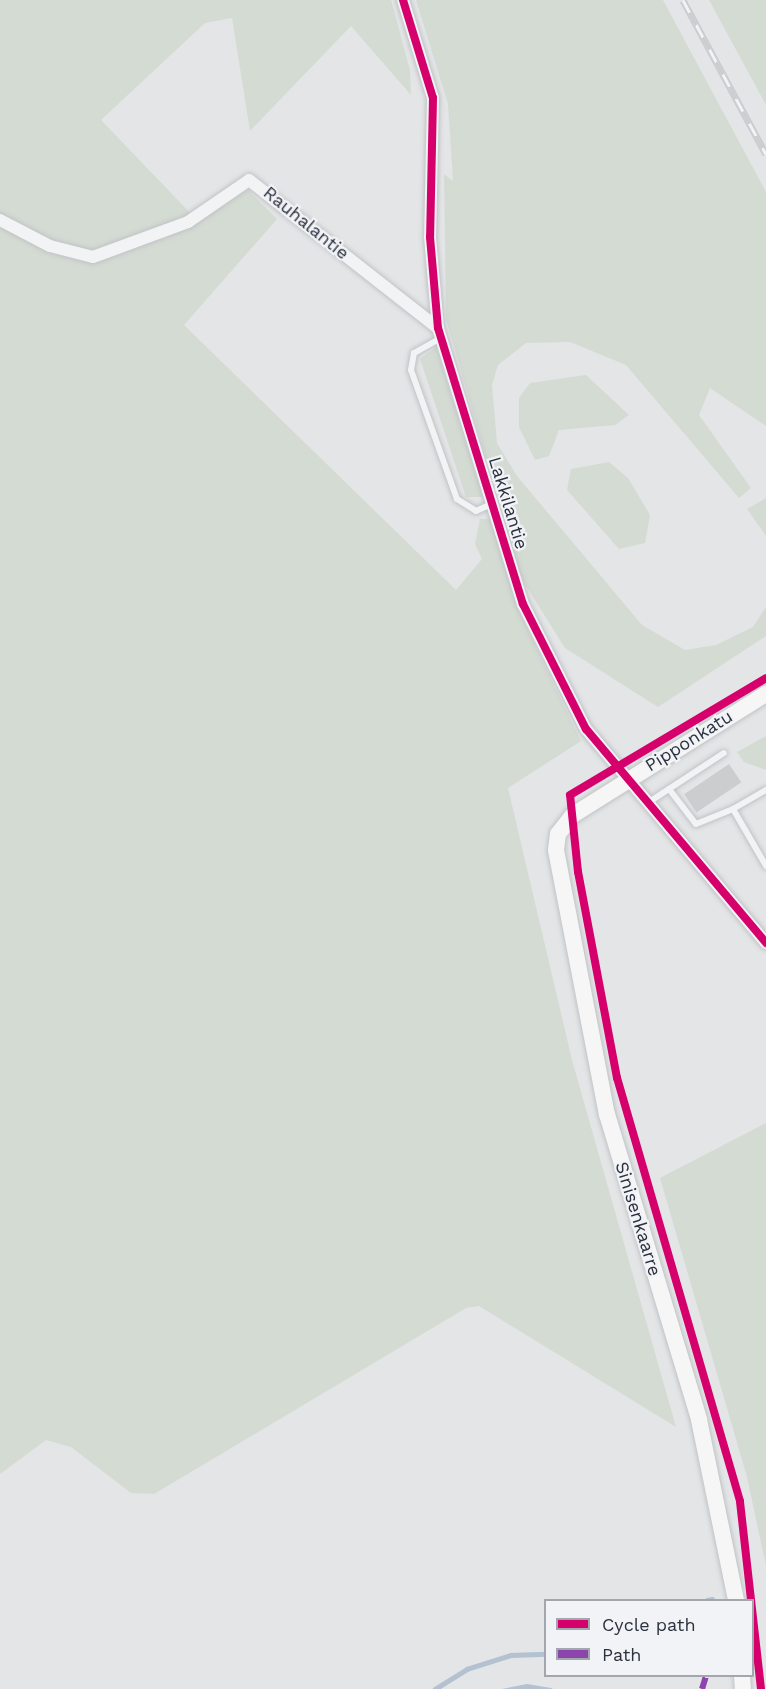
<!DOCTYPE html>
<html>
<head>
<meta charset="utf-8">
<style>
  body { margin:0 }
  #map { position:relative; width:766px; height:1689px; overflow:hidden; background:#e3e5e7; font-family:"Work Sans",sans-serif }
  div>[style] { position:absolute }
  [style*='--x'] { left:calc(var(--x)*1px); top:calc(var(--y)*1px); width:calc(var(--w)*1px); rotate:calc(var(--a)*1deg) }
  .green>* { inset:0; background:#d4dbd3 }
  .water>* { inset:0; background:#b3c1d0 }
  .stream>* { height:4.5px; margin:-2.25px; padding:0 2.25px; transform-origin:2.25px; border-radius:2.25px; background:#b3c1d0 }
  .building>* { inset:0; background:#cbcdcf; transform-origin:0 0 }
  .roads { filter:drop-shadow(0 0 2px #c1c3c5) drop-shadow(0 0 2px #c1c3c5) }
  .lane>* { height:6px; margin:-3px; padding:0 3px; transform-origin:3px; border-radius:3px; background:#f2f3f4 }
  .street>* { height:12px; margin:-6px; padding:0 6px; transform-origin:6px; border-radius:6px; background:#f2f3f4 }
  .secondary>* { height:16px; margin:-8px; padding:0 8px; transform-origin:8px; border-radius:8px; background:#f6f6f6 }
  .rail>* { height:7px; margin-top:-3.5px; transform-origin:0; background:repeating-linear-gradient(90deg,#f1f3f6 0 14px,#cbcdcf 0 28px); box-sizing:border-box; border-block:2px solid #cbcdcf }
  .quiet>* { height:6px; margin-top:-3px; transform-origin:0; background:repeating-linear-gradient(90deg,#8e44ad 0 12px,transparent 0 18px) }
  .cycleway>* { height:8px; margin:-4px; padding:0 4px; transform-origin:4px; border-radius:4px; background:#d6006c }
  span { translate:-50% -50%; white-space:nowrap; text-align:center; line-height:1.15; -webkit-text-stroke:4.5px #f1f3f6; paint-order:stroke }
  .street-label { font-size:18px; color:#2b323f }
  .legend { position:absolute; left:544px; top:1599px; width:210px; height:78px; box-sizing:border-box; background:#f1f3f6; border:2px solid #a2a6ad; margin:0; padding:8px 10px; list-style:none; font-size:18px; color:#2b323f }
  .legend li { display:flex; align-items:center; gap:12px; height:30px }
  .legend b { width:30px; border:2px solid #a2a6ad }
</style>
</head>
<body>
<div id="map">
  <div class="green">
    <i style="clip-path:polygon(0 0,391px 0,410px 70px,411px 95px,351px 26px,250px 131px,232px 18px,205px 23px,101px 120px,195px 218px,248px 190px,277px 219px,184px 325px,456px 590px,482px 559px,475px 544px,480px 519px,490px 519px,517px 608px,581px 741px,508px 788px,572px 1060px,676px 1427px,479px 1306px,466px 1308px,154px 1494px,131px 1493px,71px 1447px,46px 1440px,0 1474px)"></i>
    <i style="clip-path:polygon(416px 0,663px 0,766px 192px,766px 426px,710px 388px,699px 415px,751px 488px,739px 498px,626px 365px,570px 342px,526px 343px,498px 365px,492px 385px,497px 443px,517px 476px,642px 625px,685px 650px,716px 645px,753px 627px,766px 607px,766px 636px,658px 707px,565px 648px,521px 578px,446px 319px,444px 174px,453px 181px,448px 104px)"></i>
    <i style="clip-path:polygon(709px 0,766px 0,766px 105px)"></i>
    <i style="clip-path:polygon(436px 347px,483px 497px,466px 497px,420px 359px)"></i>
    <i style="clip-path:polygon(586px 375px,629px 415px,615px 425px,559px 430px,549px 456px,535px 460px,519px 427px,519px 398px,530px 383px)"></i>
    <i style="clip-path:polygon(609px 462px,628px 478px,650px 515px,645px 543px,619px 549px,567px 490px,571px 469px)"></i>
    <i style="clip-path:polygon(766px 498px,766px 536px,747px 509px)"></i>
    <i style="clip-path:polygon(766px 736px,766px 770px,744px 762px,737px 752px)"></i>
    <i style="clip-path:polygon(766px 1123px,766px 1566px,747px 1477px,660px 1178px)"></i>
  </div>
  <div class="water">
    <i style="clip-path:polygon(527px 1684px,551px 1688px,553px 1689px,502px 1689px)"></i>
  </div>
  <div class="stream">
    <i style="--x:707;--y:1600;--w:5;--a:-11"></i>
    <i style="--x:435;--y:1689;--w:38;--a:-32"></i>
    <i style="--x:467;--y:1669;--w:46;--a:-17.7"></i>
    <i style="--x:511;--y:1655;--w:35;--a:-2"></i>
  </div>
  <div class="building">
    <i style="left:729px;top:764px;width:22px;height:54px;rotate:56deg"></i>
  </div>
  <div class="roads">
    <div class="lane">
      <i style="--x:441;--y:338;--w:31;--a:151"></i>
      <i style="--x:414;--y:353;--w:17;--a:100"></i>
      <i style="--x:411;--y:370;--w:137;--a:70.4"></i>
      <i style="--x:457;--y:499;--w:22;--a:32"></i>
      <i style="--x:476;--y:511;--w:17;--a:-24"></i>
      <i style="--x:669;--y:789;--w:44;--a:52.4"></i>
      <i style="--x:696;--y:824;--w:40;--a:-22"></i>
      <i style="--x:733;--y:809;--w:66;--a:59.9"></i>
      <i style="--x:646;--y:804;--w:93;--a:-33.2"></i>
      <i style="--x:733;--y:809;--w:38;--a:-30"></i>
    </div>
    <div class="street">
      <i style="--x:403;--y:0;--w:102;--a:73"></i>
      <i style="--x:433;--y:98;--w:139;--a:91.2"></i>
      <i style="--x:430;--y:237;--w:91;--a:85"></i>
      <i style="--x:438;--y:328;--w:289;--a:72.9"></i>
      <i style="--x:523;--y:604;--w:140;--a:63.3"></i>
      <i style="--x:586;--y:729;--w:280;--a:49.9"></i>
      <i style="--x:0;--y:220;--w:56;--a:27.5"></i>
      <i style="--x:50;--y:246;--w:44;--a:14.3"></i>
      <i style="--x:93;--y:257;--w:101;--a:-20.2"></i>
      <i style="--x:188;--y:222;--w:74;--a:-34.5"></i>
      <i style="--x:249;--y:180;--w:240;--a:38.1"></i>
    </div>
    <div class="secondary">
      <i style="--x:736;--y:1600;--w:185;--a:-101.6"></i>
      <i style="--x:699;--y:1419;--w:318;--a:-106.8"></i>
      <i style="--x:607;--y:1115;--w:270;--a:-100.9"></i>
      <i style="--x:556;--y:850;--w:16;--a:-83"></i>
      <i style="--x:558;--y:834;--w:24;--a:-52"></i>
      <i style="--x:573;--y:815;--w:228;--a:-32.1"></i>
      <i style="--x:742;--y:1676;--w:13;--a:86"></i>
    </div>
  </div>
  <div class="rail">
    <i style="--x:683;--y:0;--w:175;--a:61.7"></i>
  </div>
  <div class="quiet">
    <i style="--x:702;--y:1689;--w:14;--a:-73"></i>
  </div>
  <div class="cycleway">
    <i style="--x:403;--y:0;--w:102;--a:73"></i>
    <i style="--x:433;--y:98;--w:139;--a:91.2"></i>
    <i style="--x:430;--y:237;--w:91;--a:85"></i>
    <i style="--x:438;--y:328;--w:289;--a:72.9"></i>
    <i style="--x:523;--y:604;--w:140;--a:63.3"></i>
    <i style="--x:586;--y:729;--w:280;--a:49.9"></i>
    <i style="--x:761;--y:1689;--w:189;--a:-96.4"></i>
    <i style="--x:740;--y:1501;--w:441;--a:-106.2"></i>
    <i style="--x:617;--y:1078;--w:210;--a:-100.7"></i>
    <i style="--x:578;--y:872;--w:77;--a:-95.9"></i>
    <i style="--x:570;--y:795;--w:228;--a:-30.8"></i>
  </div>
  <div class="street-label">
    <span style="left:306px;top:223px;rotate:39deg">Rauhalantie</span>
    <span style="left:508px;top:503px;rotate:73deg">Lakkilantie</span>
    <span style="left:689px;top:741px;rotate:-32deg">Pipponkatu</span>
    <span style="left:638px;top:1219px;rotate:73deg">Sinisenkaarre</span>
  </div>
  <ul class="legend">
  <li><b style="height:8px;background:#d6006c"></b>Cycle path</li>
  <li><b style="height:8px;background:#8e44ad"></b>Path</li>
  </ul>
</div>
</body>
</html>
